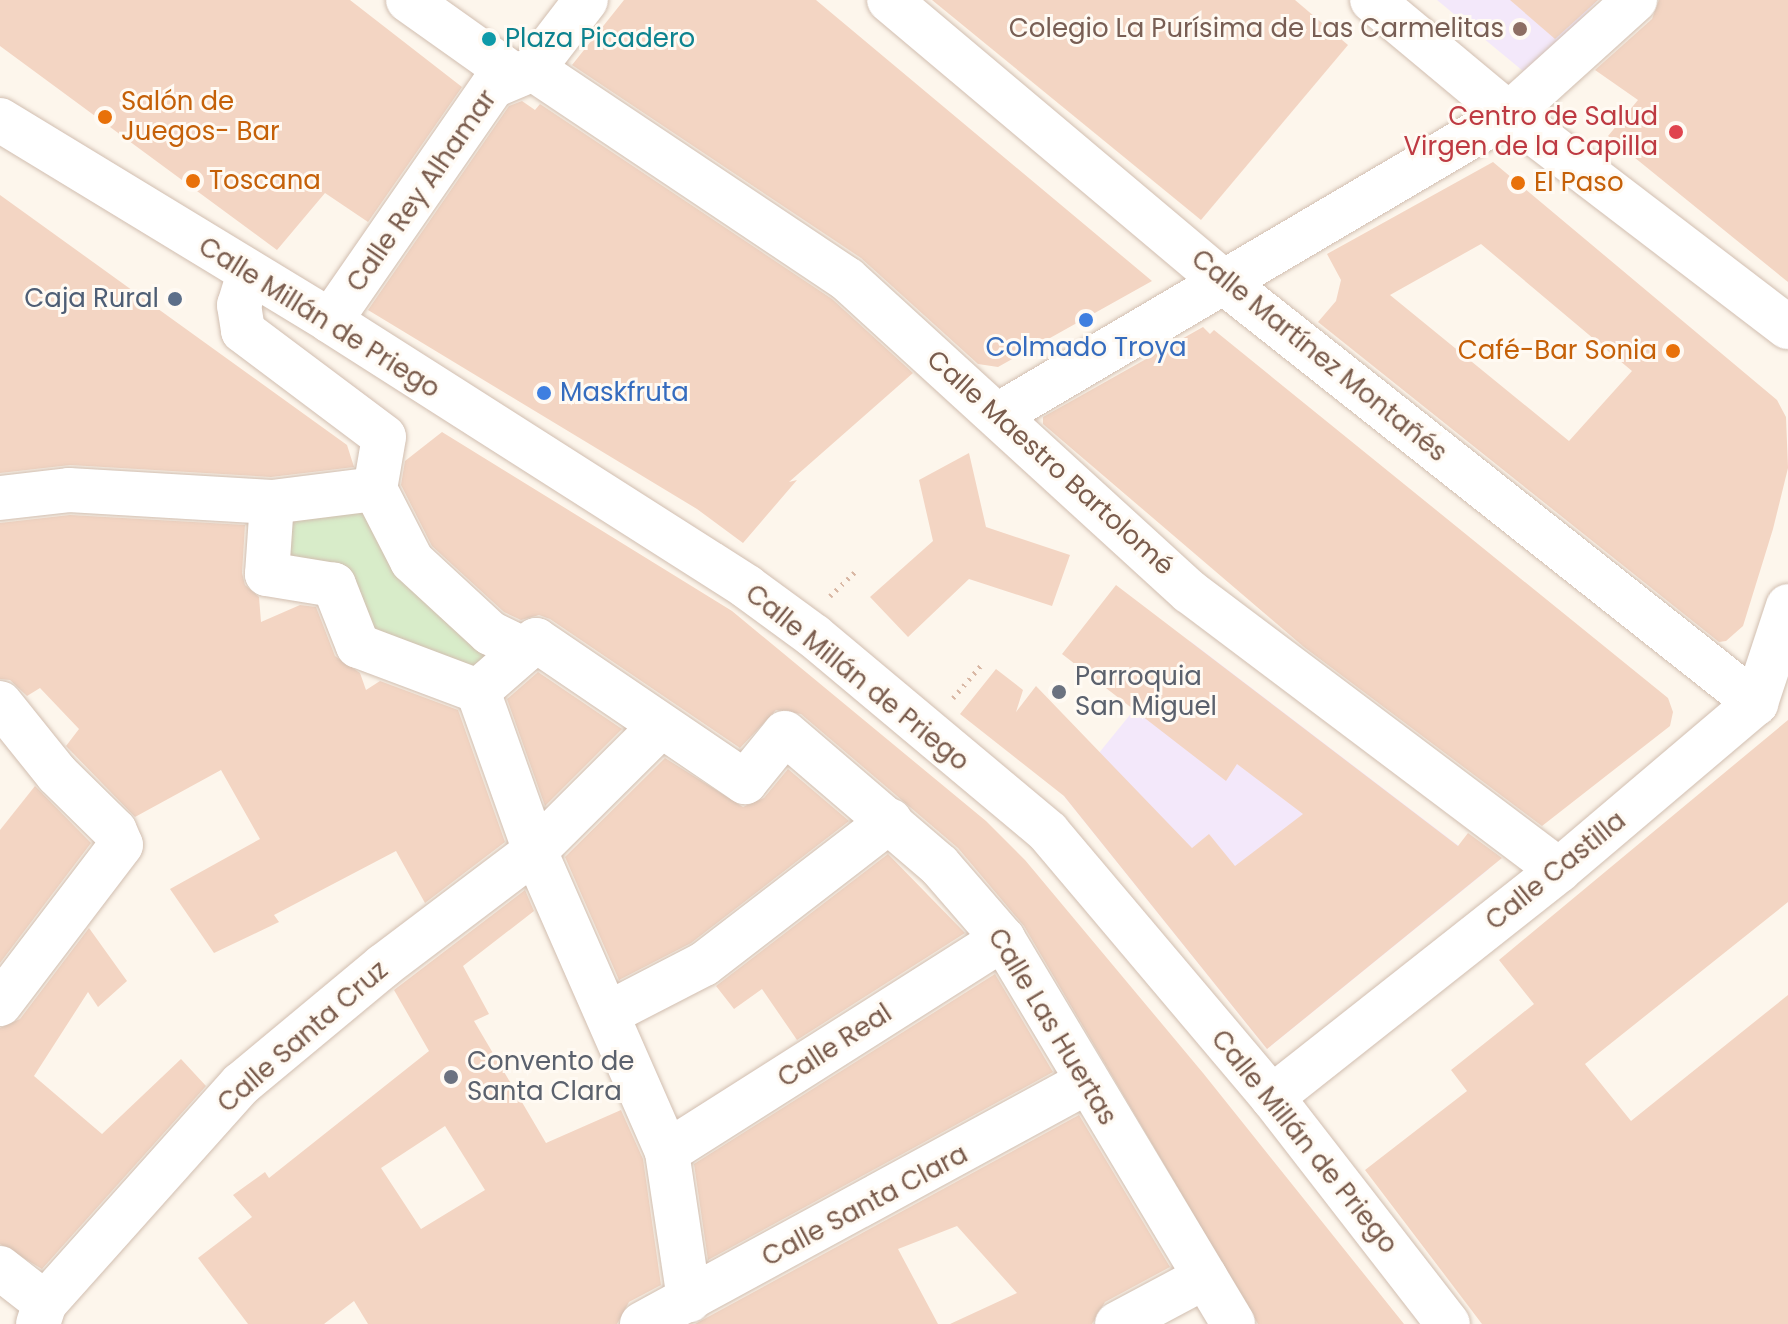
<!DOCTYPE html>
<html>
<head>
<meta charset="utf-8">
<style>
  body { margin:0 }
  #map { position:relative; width:1788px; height:1324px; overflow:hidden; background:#fdf6ec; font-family:Poppins,sans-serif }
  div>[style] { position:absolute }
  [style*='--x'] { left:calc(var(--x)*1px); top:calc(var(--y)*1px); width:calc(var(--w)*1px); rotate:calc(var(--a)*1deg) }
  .education>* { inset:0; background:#f3e8fa }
  .green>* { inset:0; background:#d8ecc9 }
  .building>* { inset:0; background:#f3d5c3 }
  .path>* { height:5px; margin-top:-2.5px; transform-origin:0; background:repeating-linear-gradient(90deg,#d9b8a5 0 2px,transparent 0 8px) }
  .roads { filter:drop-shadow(0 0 2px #d1beb0) drop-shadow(0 0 2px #d1beb0) }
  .minor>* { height:44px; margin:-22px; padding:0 22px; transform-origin:22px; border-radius:22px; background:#fff }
  .dots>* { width:22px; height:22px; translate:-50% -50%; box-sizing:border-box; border:4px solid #fffaf3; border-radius:50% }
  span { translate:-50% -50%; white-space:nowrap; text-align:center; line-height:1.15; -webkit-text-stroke:6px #fffaf3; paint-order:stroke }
  .education-label { font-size:26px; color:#785e54 }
  .right { translate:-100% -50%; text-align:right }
  .culture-label { font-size:26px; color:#0d838f }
  .left { translate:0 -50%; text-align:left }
  .food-label { font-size:26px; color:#c56008 }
  .health-label { font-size:26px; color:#be3a42 }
  .street-label { font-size:26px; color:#7a5c4d }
  .service-label { font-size:26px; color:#4e5e75 }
  .shop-label { font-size:26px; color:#366cbe }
  .worship-label { font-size:26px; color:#5b616d }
</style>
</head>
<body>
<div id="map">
  <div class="education">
    <i style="clip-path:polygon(1437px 0,1598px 0,1529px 76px)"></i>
    <i style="clip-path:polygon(1190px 641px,1489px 869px,1267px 1049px,1064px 796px)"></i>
  </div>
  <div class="green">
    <i style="clip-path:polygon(370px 499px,507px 650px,485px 673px,363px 638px,278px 567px,285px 515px)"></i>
  </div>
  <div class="building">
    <i style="clip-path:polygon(0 0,350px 0,462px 87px,368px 222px,325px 193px,277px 250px,0 46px)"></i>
    <i style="clip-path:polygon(624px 0,816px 0,1152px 281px,998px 367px,978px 364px,861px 258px,572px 65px)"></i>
    <i style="clip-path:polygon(932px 0,1295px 0,1348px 45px,1201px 220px)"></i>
    <i style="clip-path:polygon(1510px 0,1598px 0,1555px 39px)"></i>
    <i style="clip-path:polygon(1659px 0,1788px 0,1788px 282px,1608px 136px,1638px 100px,1595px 70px,1652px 19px)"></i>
    <i style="clip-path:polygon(522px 101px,535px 110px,540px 104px,832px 299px,913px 373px,789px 482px,797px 480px,743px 543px,697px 509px,368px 310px,509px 106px)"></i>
    <i style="clip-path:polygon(evenodd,1493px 162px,1777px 400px,1786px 417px,1788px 468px,1773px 529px,1743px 626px,1726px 641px,1719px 642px,1318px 322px,1336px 301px,1341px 280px,1327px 254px,1493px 162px,1481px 244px,1632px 371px,1569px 441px,1390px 295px,1481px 244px)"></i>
    <i style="clip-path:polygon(0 195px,347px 445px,354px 467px,271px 477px,70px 465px,0 473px)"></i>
    <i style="clip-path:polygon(1203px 327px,1210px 334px,1214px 330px,1668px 698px,1673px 712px,1670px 726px,1542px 826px,1304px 647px,1043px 424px,1043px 417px)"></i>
    <i style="clip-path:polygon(442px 432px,732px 611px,986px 821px,1025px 860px,1203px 1073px,1404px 1324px,1258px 1324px,1024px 926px,958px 848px,801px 714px,776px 710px,740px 748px,550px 619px,539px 615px,521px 620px,504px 612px,432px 546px,401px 485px,405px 461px)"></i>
    <i style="clip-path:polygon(969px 453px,986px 527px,1070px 555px,1052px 606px,969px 579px,908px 637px,870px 597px,933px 541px,919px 480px)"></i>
    <i style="clip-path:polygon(70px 515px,245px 525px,242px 573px,245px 585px,259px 597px,261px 622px,300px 605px,316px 607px,335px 656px,360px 673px,366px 690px,380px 681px,458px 710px,505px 842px,425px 903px,396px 851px,274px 915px,279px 922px,214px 953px,170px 889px,260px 839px,221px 770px,135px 817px,66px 746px,79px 729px,40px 688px,27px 696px,10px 680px,0 679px,0 523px)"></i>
    <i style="clip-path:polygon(1116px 585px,1458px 846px,1468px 833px,1502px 858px,1267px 1049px,1064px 796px,960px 714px,996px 669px,1023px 690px,1016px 712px,1036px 686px,1192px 848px,1209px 834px,1235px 866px,1303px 814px,1237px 764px,1226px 781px,1062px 654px)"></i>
    <i style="clip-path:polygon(538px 672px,622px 729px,545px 806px,507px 699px)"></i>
    <i style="clip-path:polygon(1788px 720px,1788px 902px,1585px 1064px,1631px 1121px,1788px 995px,1788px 1324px,1482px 1324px,1365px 1170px,1467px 1091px,1451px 1070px,1534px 1004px,1499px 960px)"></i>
    <i style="clip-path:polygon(665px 758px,743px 807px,764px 798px,788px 769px,849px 821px,691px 943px,619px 980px,565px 857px)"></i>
    <i style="clip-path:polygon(35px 786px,91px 843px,0 963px,0 830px)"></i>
    <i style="clip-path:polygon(888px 854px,965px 933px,797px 1040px,762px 989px,734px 1009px,716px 986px)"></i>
    <i style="clip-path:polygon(evenodd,525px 890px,534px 911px,463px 966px,489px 1014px,474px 1021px,546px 1143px,621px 1110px,643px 1159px,661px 1285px,629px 1302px,617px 1324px,368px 1324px,354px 1301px,324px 1324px,248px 1324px,198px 1258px,252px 1217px,233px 1195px,265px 1172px,269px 1178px,429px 1051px,394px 990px,525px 890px,445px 1126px,485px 1190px,421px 1229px,381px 1168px,445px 1126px)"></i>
    <i style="clip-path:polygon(89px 928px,127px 981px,98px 1007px,88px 992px,34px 1076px,102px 1134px,181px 1059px,206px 1086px,42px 1269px,0 1244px,0 1028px,20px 1019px)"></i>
    <i style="clip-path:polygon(995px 974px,1053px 1072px,708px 1260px,694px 1164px)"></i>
    <i style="clip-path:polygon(1079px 1115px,1170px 1267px,1105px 1302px,1092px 1324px,950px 1324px,1017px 1293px,957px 1226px,898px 1249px,938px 1324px,695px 1324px)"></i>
  </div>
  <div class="path">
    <i style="--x:830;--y:596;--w:36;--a:-44"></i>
    <i style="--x:953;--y:698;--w:45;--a:-49.5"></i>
  </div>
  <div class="roads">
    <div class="minor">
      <i style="--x:408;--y:0;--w:131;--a:35.4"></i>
      <i style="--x:889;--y:0;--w:441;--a:40.1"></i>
      <i style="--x:1226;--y:284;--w:676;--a:38.33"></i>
      <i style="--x:1372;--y:0;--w:178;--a:39.8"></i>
      <i style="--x:1509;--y:114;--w:351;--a:37.4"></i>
      <i style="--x:533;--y:69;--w:378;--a:33.8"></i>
      <i style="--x:847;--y:279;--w:464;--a:42.4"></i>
      <i style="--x:1190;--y:592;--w:462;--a:37"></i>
      <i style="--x:0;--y:120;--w:386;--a:31.3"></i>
      <i style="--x:330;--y:321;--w:495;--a:32.5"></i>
      <i style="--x:747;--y:587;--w:83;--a:36.2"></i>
      <i style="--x:814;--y:636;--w:305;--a:39.9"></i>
      <i style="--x:1048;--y:832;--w:347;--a:49.8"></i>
      <i style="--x:1272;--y:1097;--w:287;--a:52.2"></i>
      <i style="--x:249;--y:273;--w:34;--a:107"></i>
      <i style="--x:239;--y:305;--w:26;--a:81"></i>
      <i style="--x:243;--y:331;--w:176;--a:36.9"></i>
      <i style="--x:384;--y:437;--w:53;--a:99.8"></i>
      <i style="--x:330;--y:321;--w:286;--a:-55.3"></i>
      <i style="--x:493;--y:86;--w:43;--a:-23"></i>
      <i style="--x:533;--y:69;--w:87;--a:-52.5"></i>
      <i style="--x:998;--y:415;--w:593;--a:-30.5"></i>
      <i style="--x:1509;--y:114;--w:170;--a:-42.1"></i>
      <i style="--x:0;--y:498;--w:69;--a:-6.6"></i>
      <i style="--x:69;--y:490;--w:203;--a:3.4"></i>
      <i style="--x:272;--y:502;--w:104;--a:-7.2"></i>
      <i style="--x:375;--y:489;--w:81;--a:62.8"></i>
      <i style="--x:412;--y:561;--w:106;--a:42.7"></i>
      <i style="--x:490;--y:633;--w:39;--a:26"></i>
      <i style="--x:525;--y:650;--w:62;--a:138.9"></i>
      <i style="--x:478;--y:691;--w:128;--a:-159.4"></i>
      <i style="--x:358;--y:646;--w:66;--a:-111.5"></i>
      <i style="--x:334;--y:585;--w:68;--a:-170.7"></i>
      <i style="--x:267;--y:574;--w:72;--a:-86"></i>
      <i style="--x:525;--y:650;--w:15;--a:-42"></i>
      <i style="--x:536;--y:640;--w:253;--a:34.2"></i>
      <i style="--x:745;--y:782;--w:63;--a:-50.8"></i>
      <i style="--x:785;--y:733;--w:203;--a:40.6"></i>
      <i style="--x:939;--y:865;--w:98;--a:49.1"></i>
      <i style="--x:1003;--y:939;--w:448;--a:59.1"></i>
      <i style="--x:478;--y:691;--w:170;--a:70.4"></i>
      <i style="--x:535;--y:851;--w:329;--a:66.3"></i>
      <i style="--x:667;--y:1152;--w:150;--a:81.5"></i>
      <i style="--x:0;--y:703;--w:91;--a:51.2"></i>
      <i style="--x:57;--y:774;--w:81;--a:44.5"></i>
      <i style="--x:115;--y:831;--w:15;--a:67"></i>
      <i style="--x:121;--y:845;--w:200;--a:127.3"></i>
      <i style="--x:609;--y:1013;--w:107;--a:-27.3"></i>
      <i style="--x:704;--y:964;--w:235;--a:-37.6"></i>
      <i style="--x:1272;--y:1097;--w:366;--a:-38.3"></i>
      <i style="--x:1559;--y:870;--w:258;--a:-40.3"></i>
      <i style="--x:1756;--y:703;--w:102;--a:-71.7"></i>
      <i style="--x:667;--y:1152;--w:398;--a:-32.4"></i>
      <i style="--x:0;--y:1268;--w:57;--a:37.9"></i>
      <i style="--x:38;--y:1324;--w:22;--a:-72"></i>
      <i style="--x:45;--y:1303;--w:294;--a:-48.2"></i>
      <i style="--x:241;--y:1084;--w:185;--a:-39.7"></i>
      <i style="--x:383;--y:966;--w:191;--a:-37.1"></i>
      <i style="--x:535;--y:851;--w:176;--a:-44.8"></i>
      <i style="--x:642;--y:1324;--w:504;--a:-28.55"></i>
      <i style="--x:1117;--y:1324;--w:100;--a:-28.1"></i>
    </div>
  </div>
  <div class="dots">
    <i style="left:1520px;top:29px;background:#8d6e63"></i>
    <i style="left:489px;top:39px;background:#0f9aa8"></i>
    <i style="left:105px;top:117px;background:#e8710a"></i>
    <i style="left:1676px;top:132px;background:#e0444e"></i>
    <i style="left:193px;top:181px;background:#e8710a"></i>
    <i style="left:1518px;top:183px;background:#e8710a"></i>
    <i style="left:175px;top:299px;background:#5c6f8a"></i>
    <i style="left:1086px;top:320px;background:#3f7fe0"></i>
    <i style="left:1673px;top:351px;background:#e8710a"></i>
    <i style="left:544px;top:393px;background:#3f7fe0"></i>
    <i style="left:1059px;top:692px;background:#6b7280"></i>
    <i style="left:451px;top:1077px;background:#6b7280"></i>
  </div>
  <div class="education-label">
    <span class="right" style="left:1504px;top:29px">Colegio La Purísima de Las Carmelitas</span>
  </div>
  <div class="culture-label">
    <span class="left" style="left:505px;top:39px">Plaza Picadero</span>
  </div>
  <div class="food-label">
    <span class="left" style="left:121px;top:117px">Salón de<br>Juegos- Bar</span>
    <span class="left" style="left:209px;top:181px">Toscana</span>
    <span class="left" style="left:1534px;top:183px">El Paso</span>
    <span class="right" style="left:1657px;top:351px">Café-Bar Sonia</span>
  </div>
  <div class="health-label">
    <span class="right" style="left:1658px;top:132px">Centro de Salud<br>Virgen de la Capilla</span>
  </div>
  <div class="street-label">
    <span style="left:422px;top:191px;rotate:-55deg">Calle Rey Alhamar</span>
    <span style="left:319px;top:318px;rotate:32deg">Calle Millán de Priego</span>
    <span style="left:1319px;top:356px;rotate:39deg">Calle Martínez Montañés</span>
    <span style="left:1050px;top:463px;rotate:42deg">Calle Maestro Bartolomé</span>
    <span style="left:857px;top:678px;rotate:39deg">Calle Millán de Priego</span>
    <span style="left:1556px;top:871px;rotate:-39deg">Calle Castilla</span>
    <span style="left:1052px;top:1027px;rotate:59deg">Calle Las Huertas</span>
    <span style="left:303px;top:1037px;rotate:-41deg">Calle Santa Cruz</span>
    <span style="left:835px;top:1046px;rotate:-33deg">Calle Real</span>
    <span style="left:1304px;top:1142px;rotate:51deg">Calle Millán de Priego</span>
    <span style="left:865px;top:1206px;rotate:-28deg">Calle Santa Clara</span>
  </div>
  <div class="service-label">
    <span class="right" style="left:159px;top:299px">Caja Rural</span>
  </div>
  <div class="shop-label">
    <span style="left:1086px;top:348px">Colmado Troya</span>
    <span class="left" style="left:560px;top:393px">Maskfruta</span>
  </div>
  <div class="worship-label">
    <span class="left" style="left:1075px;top:692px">Parroquia<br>San Miguel</span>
    <span class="left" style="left:467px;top:1077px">Convento de<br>Santa Clara</span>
  </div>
</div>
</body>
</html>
